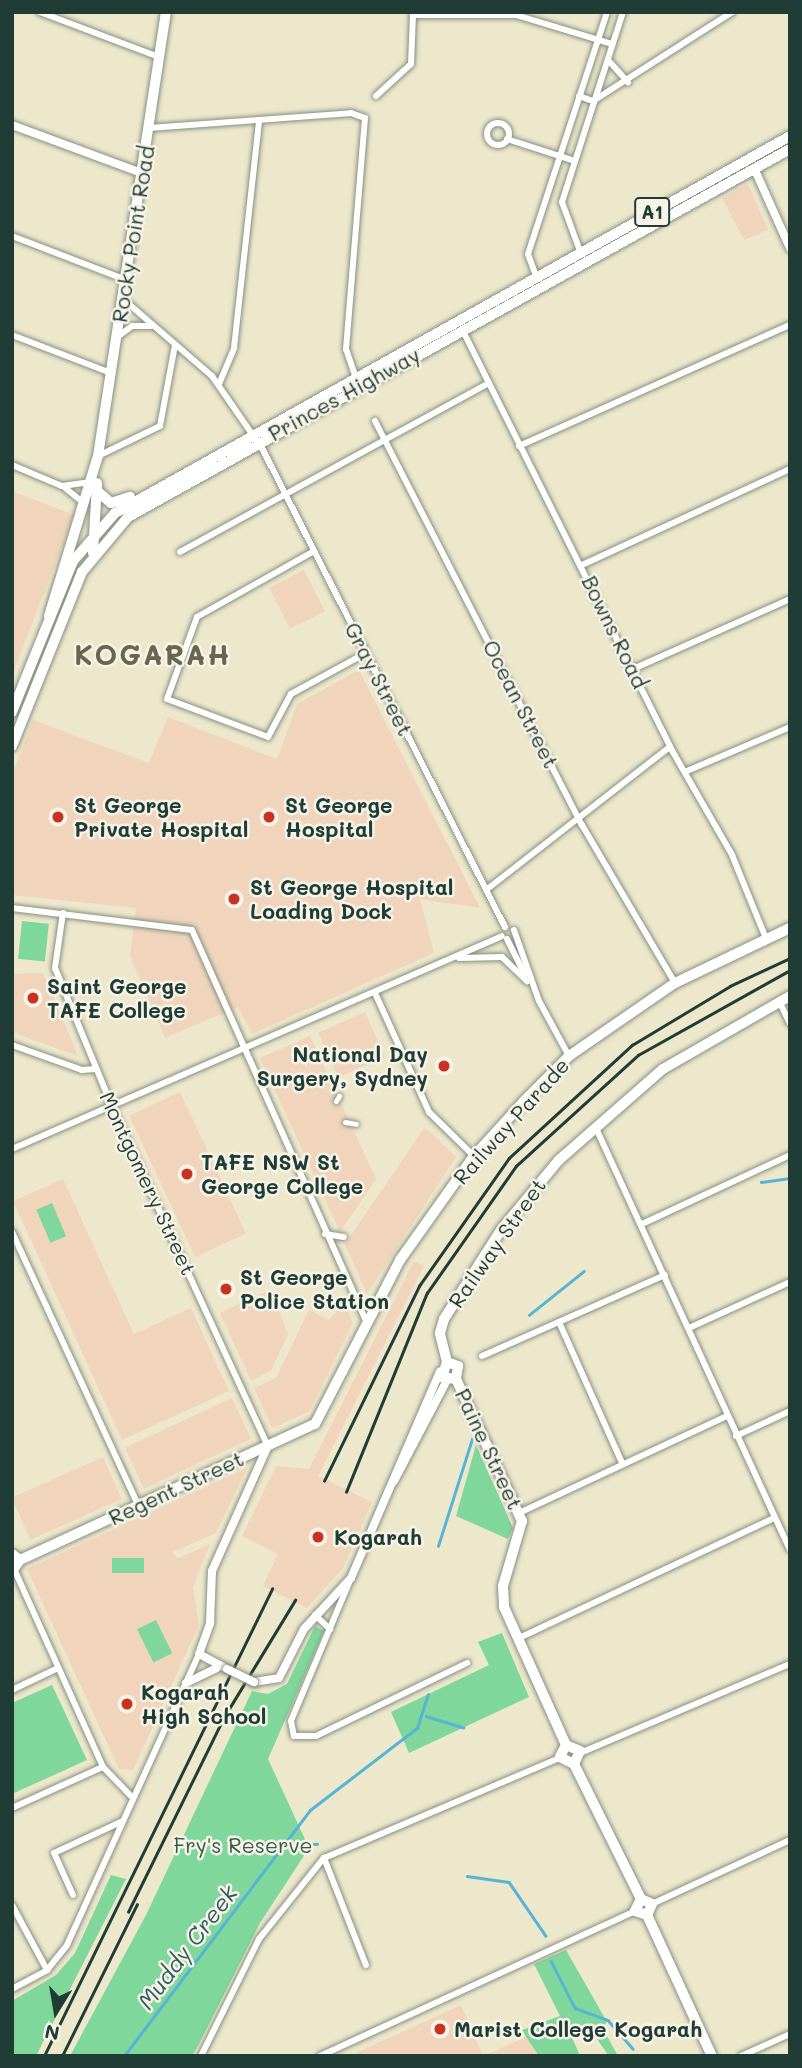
<!DOCTYPE html>
<html>
<head>
<meta charset="utf-8">
<style>
  body { margin:0 }
  #map { position:relative; width:802px; height:2068px; overflow:hidden; background:#ede7cc; font-family:Mali,sans-serif }
  div>[style] { position:absolute }
  [style*='--x'] { left:calc(var(--x)*1px); top:calc(var(--y)*1px); width:calc(var(--w)*1px); rotate:calc(var(--a)*1deg) }
  .built>* { inset:0; background:#f0d5bc; transform-origin:0 0 }
  .green>* { inset:0; background:#7fd79c; transform-origin:0 0 }
  .stream>* { height:2.5px; margin:-1.25px; padding:0 1.25px; transform-origin:1.25px; border-radius:1.25px; background:#56b4d4 }
  .roads { filter:drop-shadow(0 0 2px #869280) drop-shadow(0 0 2px #869280) }
  .pedestrian>* { height:5px; margin:-2.5px; padding:0 2.5px; transform-origin:2.5px; border-radius:2.5px; background:#fff }
  .minor>* { height:6px; margin:-3px; padding:0 3px; transform-origin:3px; border-radius:3px; background:#fff }
  .minor>.ring { margin:-3px; padding:0; box-sizing:content-box; background:none; border:6px solid #fff; border-radius:50% }
  .tertiary>* { height:8px; margin:-4px; padding:0 4px; transform-origin:4px; border-radius:4px; background:#fff }
  .secondary>* { height:10px; margin:-5px; padding:0 5px; transform-origin:5px; border-radius:5px; background:#fff }
  .primary>* { height:10px; margin:-5px; padding:0 5px; transform-origin:5px; border-radius:5px; background:#fff }
  .trunk>* { height:10px; margin:-5px; padding:0 5px; transform-origin:5px; border-radius:5px; background:#fff }
  .rail>* { height:2.5px; margin:-1.25px; padding:0 1.25px; transform-origin:1.25px; border-radius:1.25px; background:#1f3d34 }
  .bridges { filter:drop-shadow(0 0 2px #869280) drop-shadow(0 0 2px #869280) }
  .tertiary-bridge>* { height:8px; margin:-4px; padding:0 4px; transform-origin:4px; border-radius:4px; background:#fff }
  .dots>* { width:19px; height:19px; translate:-50% -50%; box-sizing:border-box; border:4px solid #f7f3e8; border-radius:50% }
  span { translate:-50% -50%; white-space:nowrap; text-align:center; line-height:1.15; -webkit-text-stroke:5px #f7f3e8; paint-order:stroke }
  .shield-label span { padding:2px 5px; background:#f7f3e8; border:2px solid; border-radius:5px; -webkit-text-stroke-width:0 }
  .shield-label { font-size:19px; color:#1f3d34; font-weight:700 }
  .street-label { font-size:21px; color:#1f3d34 }
  .poi-label { font-size:21px; color:#1f3d34; font-weight:700 }
  .left { translate:0 -50%; text-align:left }
  .right { translate:-100% -50%; text-align:right }
  .park-label { font-size:21px; color:#325c49 }
  .water-label { font-size:23px; color:#2d5b5c; font-style:italic }
  .district-label { font-size:28px; color:#6a654e; font-weight:700; letter-spacing:2px }
  .frame { position:absolute; inset:0; border:14px solid #1f3d34; pointer-events:none }
  .north { position:absolute; left:21px; top:1977px; width:70px; height:70px; -webkit-text-stroke:5px #f7f3e8; paint-order:stroke; rotate:191deg; font-size:19px; font-weight:700; line-height:28px; text-align:center; color:#1f3d34 }
  .north::after { content:''; display:block; margin:auto; width:24px; height:32px; background:#1f3d34; clip-path:polygon(50% 0,100% 100%,50% 72%,0 100%) }
</style>
</head>
<body>
<div id="map">
  <div class="built">
    <i style="clip-path:polygon(748px 184px,768px 230px,744px 240px,722px 198px)"></i>
    <i style="clip-path:polygon(12px 491px,74px 515px,12px 676px)"></i>
    <i style="left:304px;top:570px;width:46px;height:39px;rotate:63deg"></i>
    <i style="clip-path:polygon(359px 670px,480px 908px,420px 899px,434px 953px,252px 1034px,238px 1007px,165px 1038px,130px 956px,136px 908px,12px 895px,12px 775px,33px 720px,149px 763px,168px 717px,277px 759px,297px 704px)"></i>
    <i style="clip-path:polygon(43px 973px,62px 1017px,78px 1056px,12px 1032px,12px 974px)"></i>
    <i style="left:365px;top:1012px;width:49px;height:51px;rotate:66deg"></i>
    <i style="clip-path:polygon(310px 1036px,376px 1179px,340px 1232px,260px 1058px)"></i>
    <i style="left:180px;top:1092px;width:156px;height:56px;rotate:65deg"></i>
    <i style="clip-path:polygon(425px 1127px,456px 1157px,367px 1294px,345px 1244px)"></i>
    <i style="clip-path:polygon(63px 1179px,134px 1334px,191px 1308px,229px 1391px,122px 1440px,13px 1201px)"></i>
    <i style="clip-path:polygon(414px 1261px,424px 1266px,318px 1476px,372px 1502px,343px 1568px,307px 1608px,263px 1586px,278px 1554px,242px 1536px,276px 1466px,309px 1469px)"></i>
    <i style="clip-path:polygon(270px 1290px,288px 1334px,271px 1371px,251px 1381px,220px 1313px)"></i>
    <i style="clip-path:polygon(344px 1303px,353px 1323px,309px 1412px,272px 1428px,254px 1388px,276px 1378px,309px 1310px,329px 1320px)"></i>
    <i style="left:232px;top:1398px;width:45px;height:118px;rotate:65deg"></i>
    <i style="left:103px;top:1457px;width:46px;height:100px;rotate:66deg"></i>
    <i style="clip-path:polygon(247px 1468px,216px 1533px,173px 1552px,177px 1559px,210px 1544px,193px 1587px,199px 1625px,133px 1770px,119px 1769px,27px 1569px)"></i>
    <i style="clip-path:polygon(461px 2005px,483px 2056px,358px 2056px,356px 2053px)"></i>
    <i style="clip-path:polygon(530px 2035px,539px 2056px,484px 2056px)"></i>
  </div>
  <div class="green">
    <i style="left:22px;top:921px;width:27px;height:38px;rotate:6deg"></i>
    <i style="left:52px;top:1203px;width:36px;height:17px;rotate:67deg"></i>
    <i style="clip-path:polygon(476px 1445px,513px 1528px,508px 1539px,456px 1516px)"></i>
    <i style="left:112px;top:1558px;width:32px;height:15px"></i>
    <i style="left:156px;top:1620px;width:37px;height:21px;rotate:64deg"></i>
    <i style="clip-path:polygon(315px 1626px,324px 1631px,268px 1759px,309px 1848px,260px 1923px,199px 2044px,192px 2056px,70px 2056px,146px 1915px,252px 1691px,268px 1694px,287px 1684px)"></i>
    <i style="clip-path:polygon(502px 1633px,529px 1697px,409px 1753px,391px 1712px,489px 1665px,478px 1642px)"></i>
    <i style="clip-path:polygon(52px 1685px,87px 1760px,12px 1794px,12px 1703px)"></i>
    <i style="clip-path:polygon(111px 1875px,126px 1879px,36px 2056px,12px 2056px,12px 2001px,56px 1975px,75px 1953px)"></i>
    <i style="clip-path:polygon(566px 1950px,607px 2022px,602px 2027px,618px 2056px,609px 2056px,587px 2025px,570px 2033px,580px 2056px,539px 2056px,526px 2037px,522px 2030px,560px 2016px,534px 1964px)"></i>
  </div>
  <div class="stream">
    <i style="--x:761;--y:1182;--w:29;--a:-8"></i>
    <i style="--x:529;--y:1315;--w:70;--a:-38.7"></i>
    <i style="--x:438;--y:1546;--w:112;--a:-72.4"></i>
    <i style="--x:426;--y:1716;--w:39;--a:17"></i>
    <i style="--x:285;--y:1846;--w:32;--a:-4"></i>
    <i style="--x:467;--y:1876;--w:42;--a:8.1"></i>
    <i style="--x:509;--y:1882;--w:65;--a:55.6"></i>
    <i style="--x:551;--y:1961;--w:53;--a:62.9"></i>
    <i style="--x:575;--y:2008;--w:35;--a:20"></i>
    <i style="--x:608;--y:2020;--w:38;--a:49"></i>
    <i style="--x:124;--y:2056;--w:308;--a:-52.9"></i>
    <i style="--x:310;--y:1810;--w:135;--a:-37.5"></i>
    <i style="--x:417;--y:1728;--w:35;--a:-72"></i>
  </div>
  <div class="roads">
    <div class="pedestrian">
      <i style="--x:336;--y:1101;--w:6;--a:-59"></i>
      <i style="--x:345;--y:1122;--w:11;--a:10"></i>
    </div>
    <div class="minor">
      <i style="--x:40;--y:12;--w:127;--a:20.7"></i>
      <i style="--x:413;--y:15;--w:103;--a:0"></i>
      <i style="--x:516;--y:15;--w:100;--a:16.8"></i>
      <i style="--x:608;--y:60;--w:30;--a:48"></i>
      <i style="--x:376;--y:96;--w:47;--a:-42.4"></i>
      <i style="--x:411;--y:64;--w:50;--a:-87.7"></i>
      <i style="--x:579;--y:96;--w:15;--a:20"></i>
      <i style="--x:593;--y:101;--w:165;--a:-32.6"></i>
      <i class="ring" style="left:487px;top:123px;width:16px;height:16px"></i>
      <i style="--x:149;--y:128;--w:203;--a:-4.2"></i>
      <i style="--x:351;--y:113;--w:15;--a:20"></i>
      <i style="--x:365;--y:118;--w:232;--a:94.7"></i>
      <i style="--x:346;--y:349;--w:28;--a:71"></i>
      <i style="--x:507;--y:139;--w:71;--a:17.9"></i>
      <i style="--x:12;--y:236;--w:122;--a:21.1"></i>
      <i style="--x:580;--y:251;--w:52;--a:-110.2"></i>
      <i style="--x:562;--y:202;--w:200;--a:-72.2"></i>
      <i style="--x:536;--y:276;--w:23;--a:-110"></i>
      <i style="--x:528;--y:254;--w:255;--a:-71.9"></i>
      <i style="--x:123;--y:299;--w:118;--a:40.9"></i>
      <i style="--x:212;--y:376;--w:90;--a:55.4"></i>
      <i style="--x:263;--y:450;--w:535;--a:63.1"></i>
      <i style="--x:462;--y:329;--w:467;--a:63.5"></i>
      <i style="--x:670;--y:747;--w:125;--a:60.1"></i>
      <i style="--x:732;--y:855;--w:87;--a:67.8"></i>
      <i style="--x:12;--y:335;--w:106;--a:21"></i>
      <i style="--x:117;--y:337;--w:19;--a:-36"></i>
      <i style="--x:132;--y:326;--w:19;--a:0"></i>
      <i style="--x:219;--y:384;--w:39;--a:-67"></i>
      <i style="--x:234;--y:348;--w:228;--a:-83.7"></i>
      <i style="--x:375;--y:421;--w:454;--a:62.9"></i>
      <i style="--x:582;--y:825;--w:183;--a:59.5"></i>
      <i style="--x:519;--y:446;--w:297;--a:-24.1"></i>
      <i style="--x:98;--y:456;--w:69;--a:-25.8"></i>
      <i style="--x:160;--y:426;--w:82;--a:-79.5"></i>
      <i style="--x:12;--y:465;--w:54;--a:22.8"></i>
      <i style="--x:62;--y:486;--w:27;--a:-8"></i>
      <i style="--x:64;--y:487;--w:27;--a:39"></i>
      <i style="--x:314;--y:551;--w:134;--a:150.6"></i>
      <i style="--x:197;--y:617;--w:87;--a:110.1"></i>
      <i style="--x:167;--y:699;--w:108;--a:20.6"></i>
      <i style="--x:268;--y:737;--w:49;--a:-61.9"></i>
      <i style="--x:291;--y:694;--w:85;--a:-28.7"></i>
      <i style="--x:180;--y:552;--w:352;--a:-28.7"></i>
      <i style="--x:582;--y:565;--w:229;--a:-24.8"></i>
      <i style="--x:633;--y:669;--w:172;--a:-24"></i>
      <i style="--x:687;--y:771;--w:112;--a:-23.1"></i>
      <i style="--x:486;--y:890;--w:233;--a:-37.9"></i>
      <i style="--x:12;--y:908;--w:181;--a:7"></i>
      <i style="--x:192;--y:930;--w:430;--a:66"></i>
      <i style="--x:63;--y:913;--w:56;--a:98.3"></i>
      <i style="--x:55;--y:968;--w:160;--a:67.6"></i>
      <i style="--x:116;--y:1116;--w:363;--a:65.3"></i>
      <i style="--x:514;--y:930;--w:75;--a:70.6"></i>
      <i style="--x:539;--y:1001;--w:63;--a:61.4"></i>
      <i style="--x:507;--y:939;--w:40;--a:63.4"></i>
      <i style="--x:459;--y:958;--w:43;--a:-1.3"></i>
      <i style="--x:502;--y:957;--w:35;--a:44"></i>
      <i style="--x:375;--y:993;--w:131;--a:65.6"></i>
      <i style="--x:429;--y:1112;--w:63;--a:44.4"></i>
      <i style="--x:779;--y:1001;--w:25;--a:64"></i>
      <i style="--x:12;--y:1045;--w:74;--a:19.7"></i>
      <i style="--x:82;--y:1070;--w:14;--a:-4"></i>
      <i style="--x:595;--y:1126;--w:466;--a:65.3"></i>
      <i style="--x:12;--y:1149;--w:534;--a:-23.49"></i>
      <i style="--x:642;--y:1224;--w:163;--a:-25"></i>
      <i style="--x:12;--y:1232;--w:301;--a:65.2"></i>
      <i style="--x:325;--y:1234;--w:19;--a:9"></i>
      <i style="--x:559;--y:1322;--w:154;--a:65.9"></i>
      <i style="--x:689;--y:1328;--w:111;--a:-24.5"></i>
      <i style="--x:482;--y:1356;--w:200;--a:-23.9"></i>
      <i style="--x:736;--y:1436;--w:60;--a:-24.8"></i>
      <i style="--x:519;--y:1513;--w:230;--a:-25"></i>
      <i style="--x:15;--y:1571;--w:215;--a:65.8"></i>
      <i style="--x:103;--y:1767;--w:42;--a:46"></i>
      <i style="--x:351;--y:1578;--w:155;--a:112.8"></i>
      <i style="--x:291;--y:1721;--w:15;--a:79"></i>
      <i style="--x:294;--y:1736;--w:22;--a:0"></i>
      <i style="--x:316;--y:1736;--w:168;--a:-25.8"></i>
      <i style="--x:315;--y:1615;--w:21;--a:43"></i>
      <i style="--x:517;--y:1639;--w:284;--a:-25.2"></i>
      <i style="--x:12;--y:1690;--w:51;--a:-25.6"></i>
      <i style="--x:580;--y:1753;--w:228;--a:-23"></i>
      <i style="--x:12;--y:1808;--w:100;--a:-24.3"></i>
      <i style="--x:324;--y:1858;--w:115;--a:68.6"></i>
      <i style="--x:73;--y:1895;--w:46;--a:-114.3"></i>
      <i style="--x:54;--y:1853;--w:76;--a:-24.9"></i>
      <i style="--x:652;--y:1904;--w:152;--a:-24.9"></i>
      <i style="--x:12;--y:1905;--w:74;--a:61.7"></i>
      <i style="--x:12;--y:1989;--w:40;--a:-28"></i>
      <i style="--x:47;--y:1970;--w:32;--a:-51"></i>
      <i style="--x:67;--y:1945;--w:320;--a:-65.6"></i>
      <i style="--x:201;--y:2056;--w:131;--a:-63.6"></i>
      <i style="--x:259;--y:1939;--w:104;--a:-51.3"></i>
      <i style="--x:324;--y:1858;--w:256;--a:-23"></i>
      <i style="--x:320;--y:2056;--w:347;--a:-24.7"></i>
      <i style="--x:741;--y:2056;--w:54;--a:-24.2"></i>
    </div>
    <div class="tertiary">
      <i style="--x:12;--y:125;--w:139;--a:20.3"></i>
      <i style="--x:754;--y:168;--w:88;--a:65.8"></i>
      <i style="--x:394;--y:1481;--w:114;--a:-62.3"></i>
      <i style="--x:199;--y:1654;--w:33;--a:-70"></i>
      <i style="--x:210;--y:1623;--w:52;--a:-87.8"></i>
      <i style="--x:212;--y:1571;--w:137;--a:-65.9"></i>
      <i style="--x:199;--y:1654;--w:32;--a:28"></i>
      <i style="--x:254;--y:1682;--w:25;--a:-9"></i>
      <i style="--x:279;--y:1678;--w:55;--a:-63"></i>
      <i style="--x:304;--y:1629;--w:69;--a:-47.3"></i>
      <i style="--x:351;--y:1578;--w:225;--a:-66.7"></i>
      <i style="--x:186;--y:1683;--w:34;--a:-26"></i>
    </div>
    <div class="secondary">
      <i style="--x:447;--y:1362;--w:30;--a:-104"></i>
      <i style="--x:440;--y:1333;--w:15;--a:-74"></i>
      <i style="--x:444;--y:1319;--w:106;--a:-57.4"></i>
      <i style="--x:501;--y:1230;--w:91;--a:-50.4"></i>
      <i style="--x:559;--y:1160;--w:138;--a:-41.2"></i>
      <i style="--x:663;--y:1069;--w:146;--a:-29.9"></i>
      <i style="--x:447;--y:1362;--w:16;--a:108"></i>
      <i style="--x:442;--y:1377;--w:14;--a:8"></i>
      <i style="--x:447;--y:1362;--w:12;--a:20"></i>
      <i style="--x:458;--y:1366;--w:13;--a:99"></i>
      <i style="--x:456;--y:1379;--w:157;--a:65.1"></i>
      <i style="--x:522;--y:1521;--w:68;--a:106.3"></i>
      <i style="--x:503;--y:1586;--w:21;--a:87"></i>
      <i style="--x:504;--y:1607;--w:151;--a:65.8"></i>
      <i style="--x:12;--y:1554;--w:10;--a:37"></i>
      <i style="--x:20;--y:1560;--w:325;--a:-24.8"></i>
      <i style="--x:315;--y:1424;--w:185;--a:-62.6"></i>
      <i style="--x:400;--y:1260;--w:128;--a:-54.6"></i>
      <i style="--x:474;--y:1156;--w:74;--a:-47.7"></i>
      <i style="--x:524;--y:1101;--w:64;--a:-45"></i>
      <i style="--x:569;--y:1056;--w:129;--a:-34.6"></i>
      <i style="--x:675;--y:983;--w:127;--a:-25.6"></i>
      <i style="--x:12;--y:1571;--w:14;--a:-54"></i>
      <i style="--x:566;--y:1745;--w:15;--a:23"></i>
      <i style="--x:580;--y:1751;--w:14;--a:115"></i>
      <i style="--x:566;--y:1745;--w:13;--a:117"></i>
      <i style="--x:560;--y:1757;--w:16;--a:27"></i>
      <i style="--x:574;--y:1764;--w:151;--a:63.6"></i>
      <i style="--x:641;--y:1899;--w:13;--a:117"></i>
      <i style="--x:635;--y:1911;--w:13;--a:18"></i>
      <i style="--x:641;--y:1899;--w:12;--a:24"></i>
      <i style="--x:652;--y:1904;--w:12;--a:114"></i>
      <i style="--x:647;--y:1915;--w:155;--a:65.3"></i>
    </div>
    <div class="primary">
      <i style="--x:93;--y:553;--w:70;--a:-86.7"></i>
      <i style="--x:49;--y:616;--w:167;--a:-73"></i>
      <i style="--x:98;--y:456;--w:449;--a:-81.3"></i>
    </div>
    <div class="trunk">
      <i style="--x:96;--y:490;--w:20;--a:41"></i>
      <i style="--x:111;--y:503;--w:20;--a:-18"></i>
      <i style="--x:12;--y:712;--w:163;--a:-68"></i>
      <i style="--x:73;--y:561;--w:64;--a:-48.8"></i>
      <i style="--x:115;--y:513;--w:773;--a:-29.18"></i>
      <i style="--x:12;--y:746;--w:188;--a:-68.1"></i>
      <i style="--x:82;--y:572;--w:72;--a:-50.1"></i>
      <i style="--x:128;--y:517;--w:757;--a:-29.07"></i>
    </div>
  </div>
  <div class="rail">
    <i style="--x:324;--y:1481;--w:217;--a:-64"></i>
    <i style="--x:419;--y:1286;--w:156;--a:-54.9"></i>
    <i style="--x:509;--y:1158;--w:167;--a:-42.6"></i>
    <i style="--x:632;--y:1045;--w:114;--a:-31"></i>
    <i style="--x:730;--y:986;--w:66;--a:-25"></i>
    <i style="--x:346;--y:1492;--w:215;--a:-67.9"></i>
    <i style="--x:427;--y:1293;--w:155;--a:-55"></i>
    <i style="--x:516;--y:1166;--w:165;--a:-42.3"></i>
    <i style="--x:638;--y:1055;--w:174;--a:-29.2"></i>
    <i style="--x:128;--y:1912;--w:217;--a:-63.8"></i>
    <i style="--x:224;--y:1717;--w:137;--a:-58.7"></i>
    <i style="--x:44;--y:2056;--w:520;--a:-63.98"></i>
    <i style="--x:62;--y:2056;--w:169;--a:-63.7"></i>
  </div>
  <div class="bridges">
    <div class="tertiary-bridge">
      <i style="--x:227;--y:1669;--w:30;--a:26"></i>
    </div>
  </div>
  <div class="dots">
    <i style="left:58px;top:817px;background:#c8321e"></i>
    <i style="left:269px;top:817px;background:#c8321e"></i>
    <i style="left:234px;top:899px;background:#c8321e"></i>
    <i style="left:33px;top:998px;background:#c8321e"></i>
    <i style="left:444px;top:1066px;background:#c8321e"></i>
    <i style="left:187px;top:1174px;background:#c8321e"></i>
    <i style="left:226px;top:1289px;background:#c8321e"></i>
    <i style="left:318px;top:1537px;background:#c8321e"></i>
    <i style="left:127px;top:1704px;background:#c8321e"></i>
    <i style="left:440px;top:2029px;background:#c8321e"></i>
  </div>
  <div class="shield-label">
    <span style="left:652px;top:212px">A1</span>
  </div>
  <div class="street-label">
    <span style="left:133px;top:234px;rotate:-81deg">Rocky Point Road</span>
    <span style="left:344px;top:394px;rotate:-29deg">Princes Highway</span>
    <span style="left:615px;top:632px;rotate:64deg">Bowns Road</span>
    <span style="left:379px;top:679px;rotate:63deg">Gray Street</span>
    <span style="left:521px;top:704px;rotate:63deg">Ocean Street</span>
    <span style="left:511px;top:1121px;rotate:-48deg">Railway Parade</span>
    <span style="left:148px;top:1183px;rotate:65deg">Montgomery Street</span>
    <span style="left:497px;top:1243px;rotate:-55deg">Railway Street</span>
    <span style="left:489px;top:1449px;rotate:65deg">Paine Street</span>
    <span style="left:176px;top:1488px;rotate:-25deg">Regent Street</span>
  </div>
  <div class="poi-label">
    <span class="left" style="left:74px;top:817px">St George<br>Private Hospital</span>
    <span class="left" style="left:285px;top:817px">St George<br>Hospital</span>
    <span class="left" style="left:250px;top:899px">St George Hospital<br>Loading Dock</span>
    <span class="left" style="left:47px;top:998px">Saint George<br>TAFE College</span>
    <span class="right" style="left:428px;top:1066px">National Day<br>Surgery, Sydney</span>
    <span class="left" style="left:201px;top:1174px">TAFE NSW St<br>George College</span>
    <span class="left" style="left:240px;top:1289px">St George<br>Police Station</span>
    <span class="left" style="left:334px;top:1537px">Kogarah</span>
    <span class="left" style="left:141px;top:1704px">Kogarah<br>High School</span>
    <span class="left" style="left:454px;top:2029px">Marist College Kogarah</span>
  </div>
  <div class="park-label">
    <span style="left:243px;top:1845px">Fry's Reserve</span>
  </div>
  <div class="water-label">
    <span style="left:187px;top:1947px;rotate:-53deg">Muddy Creek</span>
  </div>
  <div class="district-label">
    <span style="left:153px;top:654px">KOGARAH</span>
  </div>
  <div class="frame"></div>
  <div class="north">N</div>
</div>
</body>
</html>
